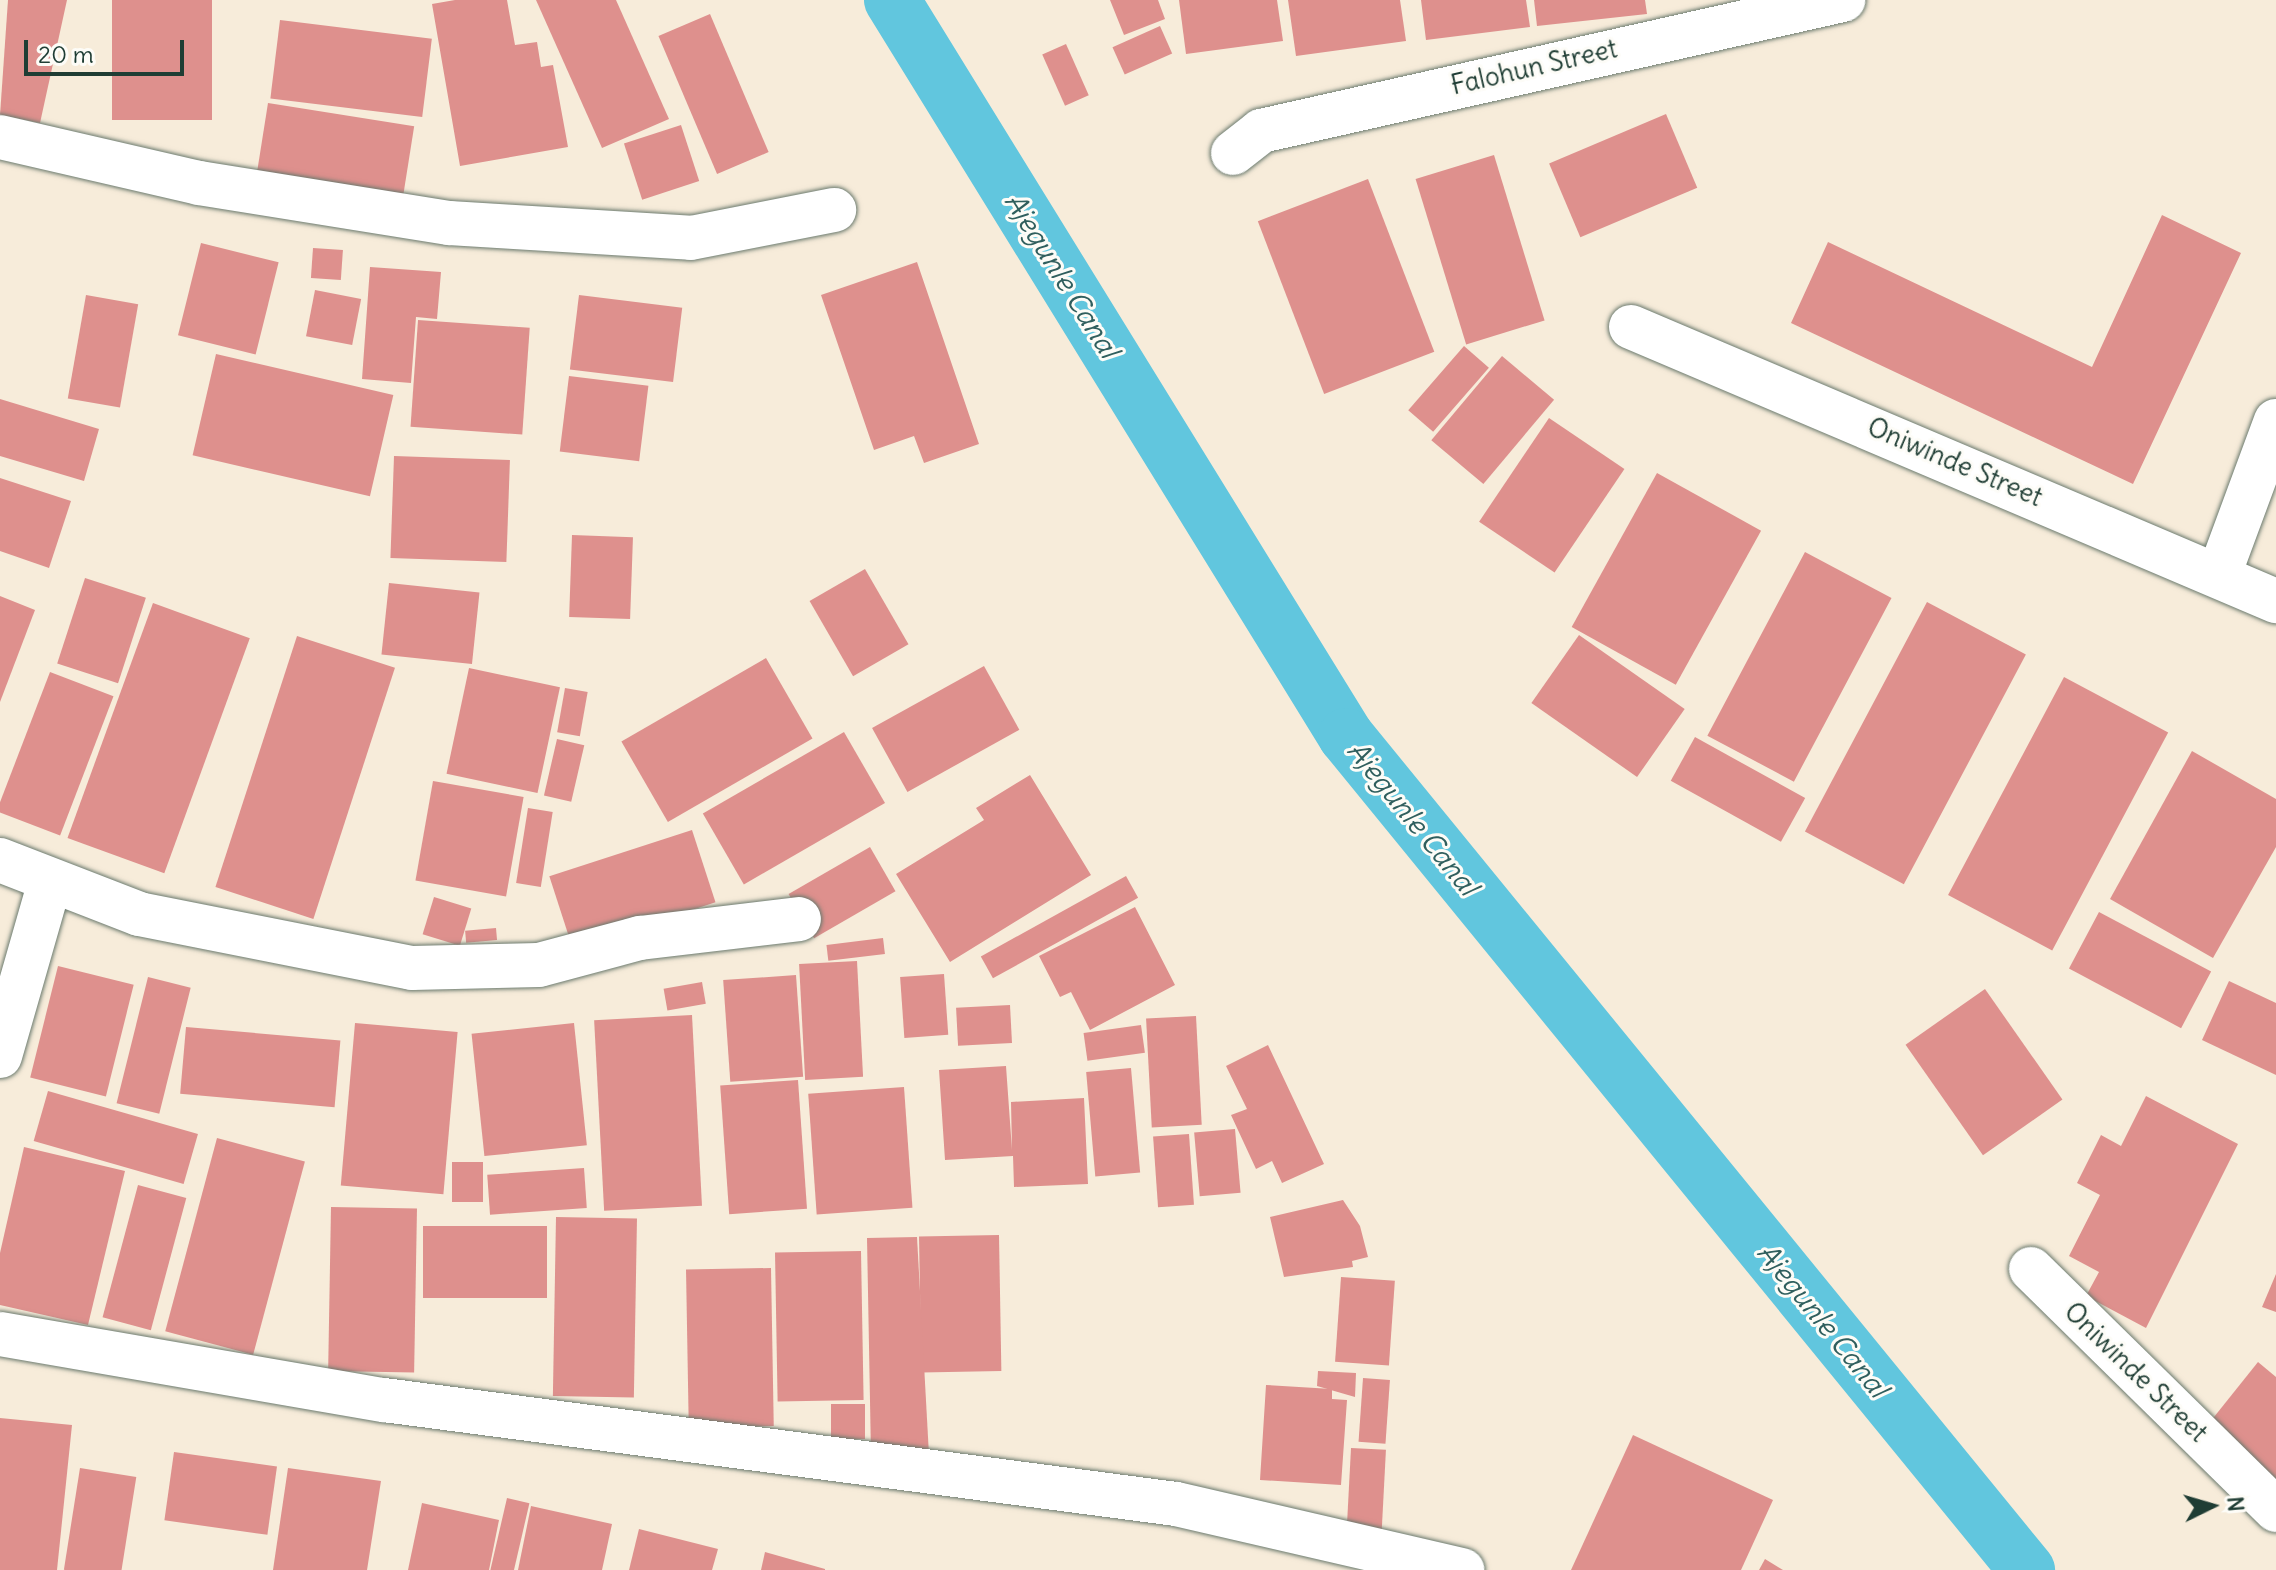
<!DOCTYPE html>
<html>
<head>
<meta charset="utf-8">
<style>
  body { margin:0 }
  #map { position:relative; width:2276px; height:1570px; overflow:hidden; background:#f7ecda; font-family:Delius,sans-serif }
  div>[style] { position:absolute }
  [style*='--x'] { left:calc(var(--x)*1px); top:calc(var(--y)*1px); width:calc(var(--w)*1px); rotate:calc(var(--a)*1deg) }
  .canal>* { height:56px; margin:-28px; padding:0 28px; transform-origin:28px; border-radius:28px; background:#61c6de }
  .building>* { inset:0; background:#de908d; transform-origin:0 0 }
  .roads { filter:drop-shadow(0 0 2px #6b7a6e) drop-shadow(0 0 2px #6b7a6e) }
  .minor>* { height:44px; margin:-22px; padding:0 22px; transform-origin:22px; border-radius:22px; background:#fff }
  span { translate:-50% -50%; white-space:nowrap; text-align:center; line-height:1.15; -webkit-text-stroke:6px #fdfcf7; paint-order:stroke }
  .street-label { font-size:26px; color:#1f3d34 }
  .water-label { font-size:28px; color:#305f5e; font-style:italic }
  .north { position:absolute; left:2172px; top:1466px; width:80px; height:80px; -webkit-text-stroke:6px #fdfcf7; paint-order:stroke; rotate:85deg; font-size:22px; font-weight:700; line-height:32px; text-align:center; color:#1f3d34 }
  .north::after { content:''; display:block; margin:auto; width:28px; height:36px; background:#1f3d34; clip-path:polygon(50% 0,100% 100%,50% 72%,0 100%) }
  .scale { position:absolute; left:24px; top:40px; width:160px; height:36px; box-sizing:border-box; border:4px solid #1f3d34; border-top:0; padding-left:10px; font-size:24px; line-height:28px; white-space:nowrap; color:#1f3d34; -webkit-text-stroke:6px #fdfcf7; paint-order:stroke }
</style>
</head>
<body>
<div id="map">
  <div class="canal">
    <i style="--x:892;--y:0;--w:865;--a:58.33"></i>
    <i style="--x:1346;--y:736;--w:1077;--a:50.77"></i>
  </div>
  <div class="building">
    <i style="clip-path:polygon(8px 0,67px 0,40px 123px,0 115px)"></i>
    <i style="left:112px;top:0;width:100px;height:120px"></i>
    <i style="clip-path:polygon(455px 0,507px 0,515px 45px,537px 42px,541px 67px,553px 65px,568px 147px,460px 166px,432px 4px)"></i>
    <i style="clip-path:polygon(536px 0,616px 0,669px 119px,602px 148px)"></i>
    <i style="clip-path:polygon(1110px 0,1158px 0,1165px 19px,1124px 35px)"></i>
    <i style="clip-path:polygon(1179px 0,1277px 0,1283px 41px,1186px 54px)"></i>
    <i style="clip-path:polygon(1288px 0,1400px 0,1406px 41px,1296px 56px)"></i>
    <i style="clip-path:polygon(1421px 0,1526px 0,1530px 27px,1426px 40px)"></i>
    <i style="clip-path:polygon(1534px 0,1645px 0,1647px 14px,1537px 26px)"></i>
    <i style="left:710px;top:14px;width:150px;height:56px;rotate:67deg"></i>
    <i style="left:280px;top:20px;width:153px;height:79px;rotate:7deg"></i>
    <i style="left:1160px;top:26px;width:30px;height:52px;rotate:66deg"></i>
    <i style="left:1066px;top:44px;width:56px;height:26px;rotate:66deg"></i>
    <i style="left:268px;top:103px;width:148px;height:79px;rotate:9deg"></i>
    <i style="left:1666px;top:114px;width:80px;height:127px;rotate:67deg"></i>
    <i style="left:681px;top:125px;width:59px;height:60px;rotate:72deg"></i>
    <i style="left:1494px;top:155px;width:173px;height:82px;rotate:73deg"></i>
    <i style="left:1368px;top:179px;width:185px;height:118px;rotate:69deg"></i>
    <i style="clip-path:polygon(2162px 215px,2241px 253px,2133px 484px,1791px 323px,1828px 242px,2092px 367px)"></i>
    <i style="left:201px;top:243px;width:80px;height:95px;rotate:14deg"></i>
    <i style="left:313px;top:248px;width:30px;height:30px;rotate:4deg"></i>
    <i style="clip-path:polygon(917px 262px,979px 444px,924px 463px,914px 436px,874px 450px,821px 295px)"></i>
    <i style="clip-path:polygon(370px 267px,441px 272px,437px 319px,416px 317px,411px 383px,362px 379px)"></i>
    <i style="left:315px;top:290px;width:47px;height:47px;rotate:11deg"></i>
    <i style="left:86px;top:295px;width:53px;height:105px;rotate:10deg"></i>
    <i style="left:579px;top:295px;width:104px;height:75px;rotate:7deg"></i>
    <i style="left:418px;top:320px;width:112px;height:107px;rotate:4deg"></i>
    <i style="left:1464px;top:346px;width:33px;height:85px;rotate:41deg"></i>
    <i style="left:216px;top:354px;width:182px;height:104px;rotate:13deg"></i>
    <i style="left:1502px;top:356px;width:68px;height:110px;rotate:40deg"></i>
    <i style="left:569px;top:376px;width:80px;height:76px;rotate:7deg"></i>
    <i style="clip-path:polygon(0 399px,99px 429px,84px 481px,0 456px)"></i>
    <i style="left:1549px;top:418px;width:91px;height:125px;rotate:34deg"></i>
    <i style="left:394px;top:456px;width:116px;height:102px;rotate:2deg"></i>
    <i style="left:1657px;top:473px;width:119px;height:176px;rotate:29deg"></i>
    <i style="clip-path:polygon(0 478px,71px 501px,49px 568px,0 551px)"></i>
    <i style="left:572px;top:535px;width:61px;height:82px;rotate:2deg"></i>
    <i style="left:1805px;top:552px;width:98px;height:208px;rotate:28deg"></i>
    <i style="left:865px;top:569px;width:87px;height:64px;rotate:60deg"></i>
    <i style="left:85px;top:578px;width:64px;height:90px;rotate:18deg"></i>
    <i style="left:389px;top:583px;width:91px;height:72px;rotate:6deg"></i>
    <i style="clip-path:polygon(0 596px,35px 610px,0 702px)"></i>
    <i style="left:1927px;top:602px;width:112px;height:260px;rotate:28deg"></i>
    <i style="left:153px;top:603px;width:103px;height:250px;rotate:20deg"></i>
    <i style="left:1579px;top:635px;width:129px;height:83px;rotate:35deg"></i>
    <i style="left:297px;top:636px;width:103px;height:264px;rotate:18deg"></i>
    <i style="left:766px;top:658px;width:93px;height:167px;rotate:60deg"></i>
    <i style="left:984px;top:666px;width:73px;height:128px;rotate:61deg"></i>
    <i style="left:469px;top:668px;width:93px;height:108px;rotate:12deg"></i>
    <i style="left:50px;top:672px;width:68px;height:149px;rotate:21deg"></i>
    <i style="left:2064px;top:677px;width:118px;height:247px;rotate:28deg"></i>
    <i style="left:565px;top:688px;width:23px;height:45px;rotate:10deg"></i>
    <i style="left:844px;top:732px;width:82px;height:163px;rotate:60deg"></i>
    <i style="left:1695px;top:737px;width:126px;height:50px;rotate:29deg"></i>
    <i style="left:557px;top:739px;width:28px;height:58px;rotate:13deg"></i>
    <i style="clip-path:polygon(2192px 751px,2276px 799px,2276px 847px,2213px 958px,2110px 899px)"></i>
    <i style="clip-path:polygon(1030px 775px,1091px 875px,950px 962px,896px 874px,984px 820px,976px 808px)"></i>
    <i style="left:433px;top:781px;width:92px;height:101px;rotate:10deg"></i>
    <i style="left:528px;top:808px;width:25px;height:76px;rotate:9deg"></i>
    <i style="left:692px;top:830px;width:76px;height:150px;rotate:72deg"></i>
    <i style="left:870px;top:847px;width:51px;height:94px;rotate:60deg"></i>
    <i style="left:1126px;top:876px;width:25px;height:166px;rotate:61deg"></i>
    <i style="left:434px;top:897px;width:39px;height:39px;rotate:17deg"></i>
    <i style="clip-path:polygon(1135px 907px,1175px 985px,1090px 1030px,1071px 992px,1060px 997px,1039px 956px)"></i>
    <i style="left:2099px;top:912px;width:127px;height:64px;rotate:28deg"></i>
    <i style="left:496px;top:928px;width:12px;height:31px;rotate:85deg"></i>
    <i style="left:883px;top:938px;width:16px;height:57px;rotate:83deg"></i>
    <i style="left:857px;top:961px;width:116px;height:58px;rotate:87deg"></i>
    <i style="left:58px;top:966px;width:78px;height:115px;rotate:14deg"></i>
    <i style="left:944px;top:974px;width:61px;height:44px;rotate:86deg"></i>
    <i style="left:796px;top:975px;width:102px;height:73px;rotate:86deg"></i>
    <i style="left:148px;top:977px;width:44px;height:130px;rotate:14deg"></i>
    <i style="clip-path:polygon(2229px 981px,2276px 1003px,2276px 1075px,2202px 1040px)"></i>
    <i style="left:702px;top:982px;width:22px;height:39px;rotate:80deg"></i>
    <i style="left:1985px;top:989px;width:135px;height:97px;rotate:55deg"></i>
    <i style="left:1010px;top:1005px;width:38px;height:54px;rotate:87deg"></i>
    <i style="left:692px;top:1015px;width:191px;height:98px;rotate:87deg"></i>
    <i style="left:1196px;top:1016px;width:109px;height:50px;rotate:87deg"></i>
    <i style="left:355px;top:1023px;width:103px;height:163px;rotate:5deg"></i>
    <i style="left:574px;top:1023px;width:123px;height:103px;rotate:84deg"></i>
    <i style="left:1141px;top:1025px;width:28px;height:58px;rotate:82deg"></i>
    <i style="left:186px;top:1027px;width:155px;height:67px;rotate:5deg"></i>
    <i style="clip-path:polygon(1268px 1045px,1324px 1164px,1282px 1183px,1272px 1161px,1256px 1169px,1231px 1115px,1247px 1109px,1226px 1066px)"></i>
    <i style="clip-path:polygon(1006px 1066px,1012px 1150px,1011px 1102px,1084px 1098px,1088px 1184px,1014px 1187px,1013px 1156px,945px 1160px,939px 1070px)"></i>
    <i style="left:1131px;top:1068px;width:105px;height:45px;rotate:85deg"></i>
    <i style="left:798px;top:1080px;width:129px;height:78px;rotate:86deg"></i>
    <i style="left:904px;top:1087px;width:121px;height:96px;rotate:86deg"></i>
    <i style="left:48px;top:1091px;width:156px;height:52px;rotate:16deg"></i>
    <i style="clip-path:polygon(2146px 1096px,2238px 1144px,2146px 1328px,2086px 1296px,2099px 1272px,2069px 1256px,2100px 1195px,2077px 1183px,2101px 1135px,2121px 1146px)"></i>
    <i style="left:1235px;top:1129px;width:64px;height:41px;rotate:85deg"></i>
    <i style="left:1189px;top:1134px;width:71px;height:36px;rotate:86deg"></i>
    <i style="left:217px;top:1138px;width:91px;height:200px;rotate:15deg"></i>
    <i style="clip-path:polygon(24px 1147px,125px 1171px,88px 1325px,0 1305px,0 1253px)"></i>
    <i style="left:452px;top:1162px;width:31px;height:40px"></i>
    <i style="left:584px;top:1168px;width:40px;height:97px;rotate:86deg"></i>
    <i style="left:138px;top:1185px;width:50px;height:137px;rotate:15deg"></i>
    <i style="clip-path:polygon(1343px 1200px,1360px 1226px,1368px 1257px,1352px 1261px,1353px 1267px,1284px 1277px,1270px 1217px)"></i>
    <i style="left:331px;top:1207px;width:86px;height:164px;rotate:1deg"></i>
    <i style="left:556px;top:1217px;width:81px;height:179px;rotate:1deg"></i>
    <i style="left:423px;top:1226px;width:124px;height:72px"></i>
    <i style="left:999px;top:1235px;width:136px;height:80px;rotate:89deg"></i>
    <i style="clip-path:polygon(917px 1237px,929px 1455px,871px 1455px,867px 1238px)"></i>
    <i style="left:861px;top:1251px;width:149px;height:86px;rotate:89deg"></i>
    <i style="left:771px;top:1268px;width:158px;height:85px;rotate:89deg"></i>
    <i style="clip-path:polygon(2276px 1274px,2276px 1312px,2262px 1307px)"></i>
    <i style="left:1341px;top:1277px;width:54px;height:85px;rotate:4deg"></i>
    <i style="clip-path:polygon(2258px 1362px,2276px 1377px,2276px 1484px,2206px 1427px)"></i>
    <i style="clip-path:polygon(1318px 1371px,1356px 1373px,1355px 1397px,1317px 1386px)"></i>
    <i style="left:1363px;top:1378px;width:27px;height:64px;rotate:4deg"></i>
    <i style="clip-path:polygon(1266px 1385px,1332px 1389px,1332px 1399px,1347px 1400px,1341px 1485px,1260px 1480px)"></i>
    <i style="left:831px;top:1404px;width:34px;height:35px"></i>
    <i style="clip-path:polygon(0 1418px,72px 1425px,57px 1570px,0 1570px)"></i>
    <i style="clip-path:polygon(1633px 1435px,1773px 1500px,1741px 1570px,1571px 1570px)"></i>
    <i style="left:1351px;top:1448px;width:35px;height:84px;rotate:3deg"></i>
    <i style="left:174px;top:1452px;width:104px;height:69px;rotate:8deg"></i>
    <i style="left:80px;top:1468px;width:57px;height:103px;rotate:9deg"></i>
    <i style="clip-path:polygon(288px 1468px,381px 1481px,367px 1570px,273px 1570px)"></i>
    <i style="left:507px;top:1498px;width:23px;height:74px;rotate:13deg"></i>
    <i style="clip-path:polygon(422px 1503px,499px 1520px,489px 1570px,408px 1570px)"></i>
    <i style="clip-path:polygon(531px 1506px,612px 1524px,602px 1570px,518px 1570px)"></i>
    <i style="clip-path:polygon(639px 1529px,718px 1549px,712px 1570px,629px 1570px)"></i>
    <i style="clip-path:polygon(765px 1552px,825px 1569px,825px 1570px,761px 1570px)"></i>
    <i style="clip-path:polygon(1765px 1559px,1783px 1570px,1759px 1570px)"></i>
  </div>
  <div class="roads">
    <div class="minor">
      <i style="--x:0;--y:137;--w:204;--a:13"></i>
      <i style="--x:199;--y:183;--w:253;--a:9.1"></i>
      <i style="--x:449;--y:223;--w:242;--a:3.5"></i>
      <i style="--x:691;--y:238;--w:146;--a:-11.1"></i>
      <i style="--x:1233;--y:153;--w:36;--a:-38"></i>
      <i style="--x:1261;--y:131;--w:597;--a:-12.69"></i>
      <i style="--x:1631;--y:327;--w:701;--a:23.02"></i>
      <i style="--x:2220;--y:572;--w:161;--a:-69.7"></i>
      <i style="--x:0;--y:860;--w:149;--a:21.2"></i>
      <i style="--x:139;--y:914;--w:278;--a:11.2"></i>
      <i style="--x:412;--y:968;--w:127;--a:-1.4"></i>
      <i style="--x:539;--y:965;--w:105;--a:-15"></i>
      <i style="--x:640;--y:938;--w:160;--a:-6.8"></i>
      <i style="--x:0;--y:1056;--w:181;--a:-74"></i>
      <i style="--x:2031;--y:1269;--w:344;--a:44.5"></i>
      <i style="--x:0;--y:1334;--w:390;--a:9.8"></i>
      <i style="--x:384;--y:1400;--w:799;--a:7.48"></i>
      <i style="--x:1176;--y:1504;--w:294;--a:13"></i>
    </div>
  </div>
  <div class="street-label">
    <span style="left:1534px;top:67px;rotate:-13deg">Falohun Street</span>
    <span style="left:1955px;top:462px;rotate:23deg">Oniwinde Street</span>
    <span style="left:2136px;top:1372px;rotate:44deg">Oniwinde Street</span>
  </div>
  <div class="water-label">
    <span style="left:1062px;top:275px;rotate:58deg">Ajegunle Canal</span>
    <span style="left:1413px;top:818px;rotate:51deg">Ajegunle Canal</span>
    <span style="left:1823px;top:1320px;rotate:51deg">Ajegunle Canal</span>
  </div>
  <div class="north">N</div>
  <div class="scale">20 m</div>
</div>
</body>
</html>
